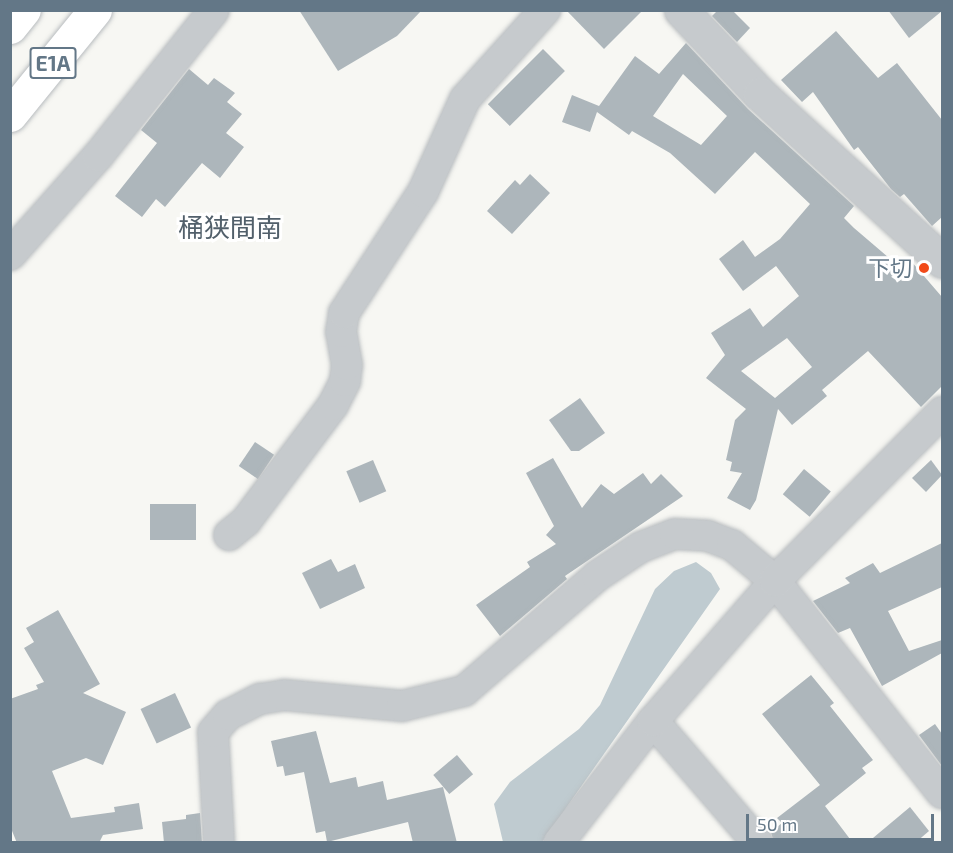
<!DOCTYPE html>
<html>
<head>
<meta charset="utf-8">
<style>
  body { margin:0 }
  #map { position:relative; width:953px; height:853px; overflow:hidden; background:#f7f7f3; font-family:"Exo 2","Noto Sans JP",sans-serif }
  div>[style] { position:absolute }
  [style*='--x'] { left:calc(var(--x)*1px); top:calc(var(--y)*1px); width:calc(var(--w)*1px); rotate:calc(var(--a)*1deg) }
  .water>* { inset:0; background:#bfcbd0 }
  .building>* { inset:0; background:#adb6bb; transform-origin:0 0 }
  .roads { filter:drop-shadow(0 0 2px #b8bcbf) drop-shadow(0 0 2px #b8bcbf) }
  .minor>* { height:30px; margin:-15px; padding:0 15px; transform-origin:15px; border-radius:15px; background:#c6cacd }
  .tertiary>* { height:33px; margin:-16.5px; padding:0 16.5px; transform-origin:16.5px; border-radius:16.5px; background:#c6cacd }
  .motorway>* { height:33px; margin:-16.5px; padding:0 16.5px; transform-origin:16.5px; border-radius:16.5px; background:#fff }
  .dots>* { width:16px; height:16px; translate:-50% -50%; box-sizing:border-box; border:3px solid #fff; border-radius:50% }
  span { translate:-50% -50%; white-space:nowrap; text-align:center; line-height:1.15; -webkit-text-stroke:6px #fff; paint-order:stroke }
  .shield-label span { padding:2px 4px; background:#fff; border:2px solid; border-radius:4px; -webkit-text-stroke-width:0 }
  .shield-label { font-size:21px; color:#637787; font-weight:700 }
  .poi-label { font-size:22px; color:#637787 }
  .right { translate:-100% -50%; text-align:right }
  .quarter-label { font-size:26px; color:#52606b }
  .frame { position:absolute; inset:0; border:12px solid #637787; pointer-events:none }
  .scale { position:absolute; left:746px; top:814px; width:188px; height:27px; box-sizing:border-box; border:3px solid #637787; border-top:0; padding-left:8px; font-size:18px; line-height:21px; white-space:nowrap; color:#637787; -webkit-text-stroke:4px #fff; paint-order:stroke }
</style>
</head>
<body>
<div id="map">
  <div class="water">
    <i style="clip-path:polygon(696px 562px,711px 573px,720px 589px,542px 842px,503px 842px,494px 804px,510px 782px,579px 729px,600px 705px,655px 589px,674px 571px)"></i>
  </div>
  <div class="building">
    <i style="clip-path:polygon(299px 10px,422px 10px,397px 36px,338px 71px)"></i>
    <i style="clip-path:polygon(566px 10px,643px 10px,604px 49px)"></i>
    <i style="clip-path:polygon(718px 10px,732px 10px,750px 28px,737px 42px,712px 16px)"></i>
    <i style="clip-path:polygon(888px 10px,942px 10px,942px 11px,909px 38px)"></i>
    <i style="clip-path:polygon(836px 31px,878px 78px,897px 63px,942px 120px,942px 217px,932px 226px,904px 194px,900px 197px,891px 189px,858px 147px,854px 150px,813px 92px,802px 102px,781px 80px)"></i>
    <i style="clip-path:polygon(evenodd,686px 43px,748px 109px,854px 206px,844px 218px,854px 228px,902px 269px,911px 261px,942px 297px,942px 386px,921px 407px,868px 351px,822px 390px,827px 396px,792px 425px,778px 409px,756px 500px,750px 510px,727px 498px,742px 473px,730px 471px,732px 462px,726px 460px,735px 420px,746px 409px,706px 378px,725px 355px,711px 333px,750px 308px,763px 327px,799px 296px,776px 266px,743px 291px,719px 259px,743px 240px,755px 257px,780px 239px,810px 204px,755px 152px,715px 194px,670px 153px,632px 131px,629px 135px,597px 112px,590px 132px,562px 122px,572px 95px,599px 106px,635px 56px,659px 74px,686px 43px,683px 74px,727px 116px,701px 145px,653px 116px,683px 74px,686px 43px,787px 338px,812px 367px,775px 398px,741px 371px,787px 338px)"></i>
    <i style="left:543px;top:49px;width:31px;height:78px;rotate:45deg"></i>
    <i style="clip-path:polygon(189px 69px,208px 85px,214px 78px,235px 93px,227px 102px,242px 114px,226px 133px,244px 147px,220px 178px,202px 163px,165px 207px,156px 199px,142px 217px,115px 196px,157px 143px,141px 130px)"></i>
    <i style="clip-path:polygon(530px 174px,550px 193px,512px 234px,487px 211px,515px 180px,520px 185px)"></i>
    <i style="clip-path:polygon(580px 398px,605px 433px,579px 451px,571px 451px,549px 420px)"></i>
    <i style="left:255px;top:442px;width:23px;height:29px;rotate:34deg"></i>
    <i style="clip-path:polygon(553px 458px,582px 508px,601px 484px,614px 494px,643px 473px,651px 484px,661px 474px,683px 496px,565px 576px,567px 579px,500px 636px,476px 605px,530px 567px,527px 562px,556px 544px,546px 535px,554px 526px,526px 473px)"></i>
    <i style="left:373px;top:460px;width:34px;height:29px;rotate:67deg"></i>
    <i style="clip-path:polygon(931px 460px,942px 475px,926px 492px,912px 478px)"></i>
    <i style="left:804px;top:469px;width:35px;height:33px;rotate:40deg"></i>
    <i style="left:196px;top:504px;width:36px;height:46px;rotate:90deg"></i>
    <i style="clip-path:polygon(942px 543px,942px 587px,888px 611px,909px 651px,942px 640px,942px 653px,882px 686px,850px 628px,838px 633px,813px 601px,850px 583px,845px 578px,873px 563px,880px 573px)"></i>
    <i style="clip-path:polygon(331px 559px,338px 572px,355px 564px,365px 588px,320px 609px,302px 573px)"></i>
    <i style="clip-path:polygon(58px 610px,100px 684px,83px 693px,126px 712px,103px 765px,86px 758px,52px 771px,71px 818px,115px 812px,114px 807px,139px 803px,143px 829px,103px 835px,99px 843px,17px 843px,10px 826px,10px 699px,38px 689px,36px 685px,44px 682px,24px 648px,34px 642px,26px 628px)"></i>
    <i style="clip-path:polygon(811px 675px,834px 703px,830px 706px,873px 760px,862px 768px,866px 773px,825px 806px,853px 843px,774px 843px,771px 832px,782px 823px,777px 818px,820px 785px,762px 714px)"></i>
    <i style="left:175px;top:693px;width:38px;height:38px;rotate:65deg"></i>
    <i style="clip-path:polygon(935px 724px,942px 734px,942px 766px,919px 735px)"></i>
    <i style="clip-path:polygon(316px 731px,330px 783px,356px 777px,358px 787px,383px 781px,387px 800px,443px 787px,457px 843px,413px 843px,408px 822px,327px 842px,325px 831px,316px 833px,304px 772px,285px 776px,283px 766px,277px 767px,271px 741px)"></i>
    <i style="left:457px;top:755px;width:25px;height:31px;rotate:50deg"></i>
    <i style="clip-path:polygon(910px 807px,929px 831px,915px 843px,867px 843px)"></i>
    <i style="clip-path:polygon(200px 813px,202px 843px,164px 843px,162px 822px,186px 819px,186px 815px)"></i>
  </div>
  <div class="roads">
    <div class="minor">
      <i style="--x:10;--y:255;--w:132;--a:-48.4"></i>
      <i style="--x:98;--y:156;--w:186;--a:-51.5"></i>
      <i style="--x:229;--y:535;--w:22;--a:-39"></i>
      <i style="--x:246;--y:521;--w:145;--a:-53.1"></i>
      <i style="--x:333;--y:405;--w:27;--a:-63"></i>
      <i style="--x:345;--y:381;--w:16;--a:-83"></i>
      <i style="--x:347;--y:365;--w:34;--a:-100"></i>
      <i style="--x:341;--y:332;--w:19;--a:-81"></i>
      <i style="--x:344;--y:313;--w:145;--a:-56.9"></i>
      <i style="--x:423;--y:192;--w:102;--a:-65.7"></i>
      <i style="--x:465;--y:99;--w:120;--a:-48"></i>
      <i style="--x:653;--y:721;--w:160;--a:49.3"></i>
      <i style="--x:219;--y:842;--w:110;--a:-93.1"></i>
      <i style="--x:213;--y:732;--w:23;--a:-49"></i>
      <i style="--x:228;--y:715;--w:36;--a:-27"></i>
      <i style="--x:260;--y:699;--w:24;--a:-9"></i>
      <i style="--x:284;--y:695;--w:119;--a:5.3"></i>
      <i style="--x:402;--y:706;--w:64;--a:-13.6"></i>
      <i style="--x:464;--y:691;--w:176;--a:-40.8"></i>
      <i style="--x:597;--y:576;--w:53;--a:-33.4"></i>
      <i style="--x:641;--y:547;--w:36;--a:-21"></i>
      <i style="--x:675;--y:534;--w:33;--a:3"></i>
      <i style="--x:708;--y:536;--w:26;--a:21"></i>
      <i style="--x:732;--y:545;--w:56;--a:39.9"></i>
      <i style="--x:775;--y:581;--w:270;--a:51.8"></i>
      <i style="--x:559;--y:842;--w:153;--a:-52.2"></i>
      <i style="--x:653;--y:721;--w:186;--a:-48.9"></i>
      <i style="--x:775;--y:581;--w:238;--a:-45.3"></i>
    </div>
    <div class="tertiary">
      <i style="--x:681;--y:10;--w:115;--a:46.8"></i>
      <i style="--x:760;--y:94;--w:247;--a:42.5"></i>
    </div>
    <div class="motorway">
      <i style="--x:10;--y:27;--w:22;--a:-51"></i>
      <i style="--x:10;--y:115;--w:135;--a:-51"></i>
    </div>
  </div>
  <div class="dots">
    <i style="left:924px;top:268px;background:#f14a19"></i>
  </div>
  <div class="shield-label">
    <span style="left:53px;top:63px">E1A</span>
  </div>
  <div class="poi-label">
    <span class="right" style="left:912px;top:268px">下切</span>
  </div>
  <div class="quarter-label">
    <span style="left:230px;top:227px">桶狭間南</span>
  </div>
  <div class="frame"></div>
  <div class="scale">50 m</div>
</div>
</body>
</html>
